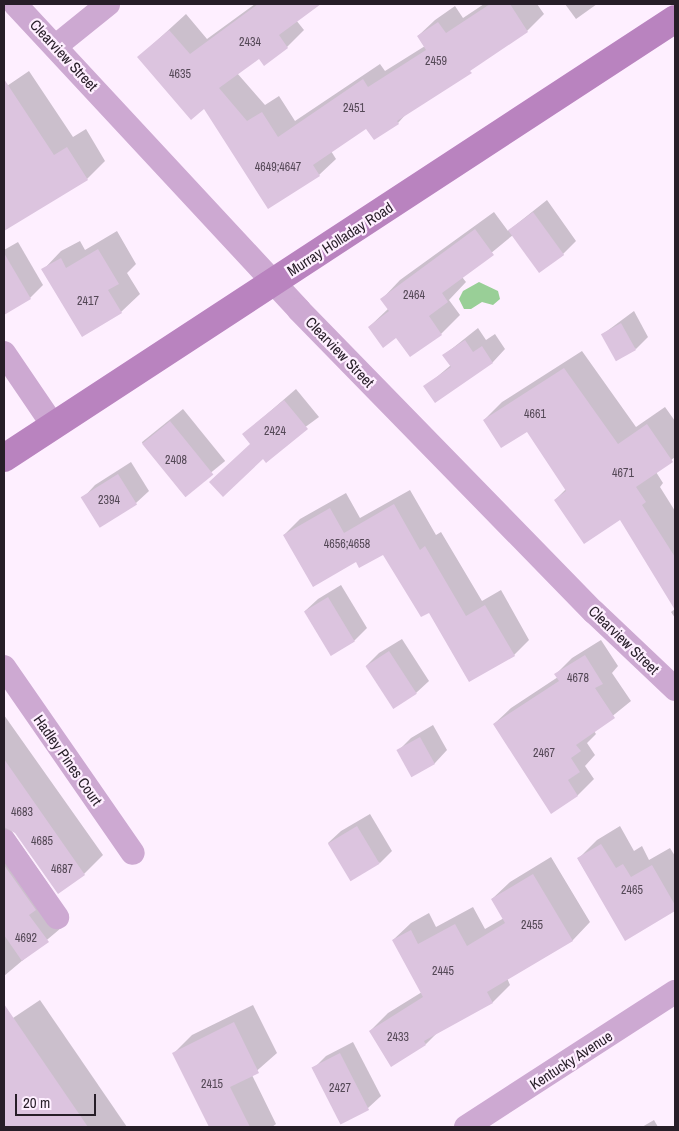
<!DOCTYPE html>
<html>
<head>
<meta charset="utf-8">
<style>
  body { margin:0 }
  #map { position:relative; width:679px; height:1131px; overflow:hidden; background:#feefff; font-family:"Archivo Narrow",sans-serif }
  div>[style] { position:absolute }
  [style*='--x'] { left:calc(var(--x)*1px); top:calc(var(--y)*1px); width:calc(var(--w)*1px); rotate:calc(var(--a)*1deg) }
  .water>* { inset:0; background:#99cf97 }
  .shadow>* { inset:0; background:#0003; transform-origin:0 0 }
  .building>* { inset:0; background:#dcc4df; transform-origin:0 0 }
  .street>* { height:24px; margin:-12px; padding:0 12px; transform-origin:12px; border-radius:12px; background:#cda9d2 }
  .secondary>* { height:28px; margin:-14px; padding:0 14px; transform-origin:14px; border-radius:14px; background:#b983bf }
  span { translate:-50% -50%; white-space:nowrap; text-align:center; line-height:1.15; -webkit-text-stroke:4.5px #feefff; paint-order:stroke }
  .number-label { font-size:12px; color:#544856 }
  .number-label span { -webkit-text-stroke-width:0 }
  .street-label { font-size:15px; color:#271e28 }
  .frame { position:absolute; inset:0; border:5px solid #271e28; pointer-events:none }
  .scale { position:absolute; left:15px; top:1094px; width:81px; height:22px; box-sizing:border-box; border:2px solid #271e28; border-top:0; padding-left:6px; font-size:15px; line-height:18px; white-space:nowrap; color:#271e28; -webkit-text-stroke:4px #feefff; paint-order:stroke }
</style>
</head>
<body>
<div id="map">
  <div class="water">
    <i style="clip-path:polygon(479px 282px,498px 291px,500px 299px,493px 305px,482px 302px,471px 309px,464px 309px,459px 299px,463px 291px)"></i>
  </div>
  <div class="shadow">
    <i style="clip-path:polygon(255px 4px,319px 4px,296px 20px,304px 30px,287px 47px,264px 64px,259px 57px,237px 73px,265px 105px,279px 96px,295px 121px,380px 64px,385px 71px,425px 46px,418px 36px,435px 20px,455px 6px,463px 18px,484px 4px,537px 4px,544px 14px,527px 31px,408px 112px,398px 123px,366px 127px,331px 151px,336px 159px,319px 175px,204px 107px,139px 57px,186px 14px,207px 39px)"></i>
    <i style="clip-path:polygon(565px 4px,597px 4px,576px 19px)"></i>
    <i style="clip-path:polygon(29px 71px,73px 137px,86px 129px,105px 161px,87px 179px,4px 230px,4px 88px)"></i>
    <i style="clip-path:polygon(547px 200px,576px 241px,563px 254px,513px 235px,462px 277px,466px 282px,449px 300px,460px 315px,441px 334px,410px 356px,397px 336px,369px 327px,389px 308px,382px 299px,400px 280px,494px 212px,508px 231px)"></i>
    <i style="clip-path:polygon(117px 231px,136px 264px,127px 273px,140px 294px,121px 312px,43px 270px,61px 251px,80px 241px,85px 250px)"></i>
    <i style="clip-path:polygon(18px 242px,43px 285px,30px 298px,4px 313px,4px 250px)"></i>
    <i style="clip-path:polygon(634px 311px,648px 337px,636px 349px,603px 334px)"></i>
    <i style="clip-path:polygon(478px 328px,486px 340px,495px 334px,505px 349px,493px 362px,435px 401px,425px 387px,451px 365px,444px 355px)"></i>
    <i style="clip-path:polygon(582px 351px,636px 427px,665px 407px,675px 421px,675px 457px,656px 472px,663px 483px,660px 487px,675px 511px,675px 608px,620px 518px,555px 500px,566px 489px,528px 430px,484px 420px,502px 402px)"></i>
    <i style="clip-path:polygon(296px 389px,319px 417px,263px 458px,244px 434px)"></i>
    <i style="left:183px;top:409px;width:67px;height:53px;rotate:51deg"></i>
    <i style="clip-path:polygon(131px 462px,149px 491px,136px 503px,83px 498px,95px 485px)"></i>
    <i style="clip-path:polygon(410px 490px,436px 535px,441px 532px,482px 601px,501px 590px,529px 640px,514px 655px,429px 611px,384px 553px,356px 561px,284px 535px,300px 519px,346px 493px,360px 518px)"></i>
    <i style="clip-path:polygon(341px 585px,367px 628px,354px 641px,305px 611px,318px 599px)"></i>
    <i style="clip-path:polygon(675px 609px,675px 618px,671px 612px)"></i>
    <i style="clip-path:polygon(402px 639px,429px 681px,416px 693px,366px 666px,379px 653px)"></i>
    <i style="clip-path:polygon(601px 640px,618px 666px,612px 673px,631px 701px,594px 731px,596px 734px,587px 743px,595px 755px,585px 766px,594px 779px,578px 795px,551px 812px,494px 724px,511px 708px,558px 677px,556px 674px,572px 658px)"></i>
    <i style="clip-path:polygon(4px 715px,103px 855px,84px 874px,11px 830px,53px 891px,48px 896px,67px 923px,4px 976px)"></i>
    <i style="clip-path:polygon(433px 725px,447px 750px,435px 763px,412px 776px,398px 751px,411px 738px)"></i>
    <i style="clip-path:polygon(370px 814px,392px 851px,380px 863px,328px 843px,341px 831px)"></i>
    <i style="clip-path:polygon(620px 826px,634px 851px,642px 846px,649px 860px,670px 848px,675px 856px,675px 909px,626px 939px,578px 859px,597px 840px)"></i>
    <i style="clip-path:polygon(551px 857px,590px 922px,573px 940px,507px 978px,510px 985px,493px 1002px,437px 1033px,426px 1044px,370px 1031px,388px 1013px,422px 992px,393px 940px,411px 923px,429px 913px,436px 927px,473px 907px,485px 929px,504px 918px,492px 899px,510px 882px)"></i>
    <i style="clip-path:polygon(40px 1000px,127px 1127px,4px 1127px,4px 1024px)"></i>
    <i style="clip-path:polygon(253px 1005px,277px 1053px,252px 1075px,276px 1124px,272px 1127px,211px 1127px,174px 1053px,192px 1035px)"></i>
    <i style="clip-path:polygon(353px 1042px,381px 1096px,368px 1108px,341px 1122px,313px 1069px,326px 1056px)"></i>
    <i style="clip-path:polygon(654px 1120px,658px 1127px,642px 1127px)"></i>
  </div>
  <div class="building">
    <i style="clip-path:polygon(258px 4px,321px 4px,279px 35px,288px 48px,264px 66px,259px 59px,219px 88px,247px 121px,262px 112px,278px 137px,363px 79px,368px 87px,426px 50px,417px 36px,438px 22px,446px 33px,490px 4px,510px 4px,528px 32px,470px 71px,472px 73px,397px 121px,399px 124px,374px 140px,366px 129px,313px 165px,320px 176px,268px 209px,204px 109px,191px 120px,137px 57px,169px 30px,190px 54px)"></i>
    <i style="clip-path:polygon(4px 79px,54px 155px,67px 147px,88px 180px,4px 231px)"></i>
    <i style="left:533px;top:212px;width:53px;height:31px;rotate:54deg"></i>
    <i style="clip-path:polygon(475px 229px,494px 255px,442px 293px,448px 302px,429px 316px,442px 335px,410px 357px,396px 338px,383px 348px,368px 327px,389px 311px,380px 299px)"></i>
    <i style="clip-path:polygon(98px 249px,119px 284px,108px 290px,122px 313px,82px 337px,41px 269px,61px 258px,66px 268px)"></i>
    <i style="clip-path:polygon(4px 253px,31px 299px,4px 315px)"></i>
    <i style="left:621px;top:323px;width:31px;height:23px;rotate:61deg"></i>
    <i style="clip-path:polygon(465px 340px,473px 352px,482px 346px,493px 363px,435px 403px,423px 386px,451px 367px,442px 355px)"></i>
    <i style="clip-path:polygon(564px 368px,618px 444px,647px 424px,673px 462px,636px 487px,646px 502px,642px 505px,675px 557px,675px 610px,620px 520px,584px 544px,554px 500px,566px 491px,527px 432px,501px 448px,483px 420px)"></i>
    <i style="clip-path:polygon(284px 400px,308px 429px,266px 463px,263px 459px,223px 497px,209px 482px,250px 444px,242px 434px)"></i>
    <i style="left:170px;top:421px;width:69px;height:36px;rotate:51deg"></i>
    <i style="left:118px;top:474px;width:36px;height:44px;rotate:58deg"></i>
    <i style="clip-path:polygon(394px 504px,420px 550px,425px 546px,466px 616px,485px 605px,515px 656px,469px 682px,429px 613px,421px 617px,383px 555px,359px 568px,356px 562px,313px 587px,283px 535px,330px 508px,344px 533px)"></i>
    <i style="left:328px;top:597px;width:52px;height:28px;rotate:59deg"></i>
    <i style="left:389px;top:651px;width:51px;height:28px;rotate:57deg"></i>
    <i style="clip-path:polygon(585px 655px,603px 684px,595px 688px,615px 718px,576px 745px,581px 751px,571px 758px,580px 772px,568px 780px,578px 796px,551px 814px,493px 724px,559px 681px,554px 674px)"></i>
    <i style="left:420px;top:737px;width:31px;height:27px;rotate:61deg"></i>
    <i style="clip-path:polygon(4px 759px,85px 875px,58px 894px,15px 833px,4px 827px)"></i>
    <i style="left:357px;top:826px;width:44px;height:34px;rotate:59deg"></i>
    <i style="clip-path:polygon(601px 844px,616px 868px,623px 864px,631px 877px,652px 865px,675px 905px,675px 911px,625px 941px,577px 858px)"></i>
    <i style="clip-path:polygon(4px 865px,36px 910px,29px 915px,49px 942px,22px 961px,4px 935px)"></i>
    <i style="clip-path:polygon(533px 874px,573px 941px,487px 992px,493px 1003px,424px 1041px,426px 1045px,391px 1067px,369px 1031px,423px 997px,392px 940px,411px 930px,418px 944px,455px 924px,467px 946px,505px 923px,491px 899px)"></i>
    <i style="clip-path:polygon(4px 1004px,88px 1127px,4px 1127px)"></i>
    <i style="clip-path:polygon(234px 1022px,259px 1073px,230px 1087px,250px 1127px,209px 1127px,172px 1053px)"></i>
    <i style="left:340px;top:1053px;width:64px;height:32px;rotate:63deg"></i>
  </div>
  <div class="street">
    <i style="--x:15;--y:4;--w:417;--a:47.1"></i>
    <i style="--x:299;--y:310;--w:422;--a:45.7"></i>
    <i style="--x:594;--y:612;--w:112;--a:43.5"></i>
    <i style="--x:56;--y:46;--w:67;--a:-38.9"></i>
    <i style="--x:4;--y:353;--w:87;--a:55.8"></i>
    <i style="--x:4;--y:667;--w:226;--a:55.3"></i>
    <i style="--x:4;--y:841;--w:93;--a:55.1"></i>
    <i style="--x:466;--y:1127;--w:249;--a:-32.9"></i>
  </div>
  <div class="secondary">
    <i style="--x:4;--y:458;--w:802;--a:-33.19"></i>
  </div>
  <div class="number-label">
    <span style="left:250px;top:43px">2434</span>
    <span style="left:436px;top:62px">2459</span>
    <span style="left:180px;top:75px">4635</span>
    <span style="left:354px;top:109px">2451</span>
    <span style="left:278px;top:168px">4649;4647</span>
    <span style="left:414px;top:296px">2464</span>
    <span style="left:88px;top:302px">2417</span>
    <span style="left:535px;top:415px">4661</span>
    <span style="left:275px;top:432px">2424</span>
    <span style="left:176px;top:461px">2408</span>
    <span style="left:623px;top:474px">4671</span>
    <span style="left:109px;top:501px">2394</span>
    <span style="left:347px;top:545px">4656;4658</span>
    <span style="left:578px;top:679px">4678</span>
    <span style="left:544px;top:754px">2467</span>
    <span style="left:22px;top:813px">4683</span>
    <span style="left:42px;top:842px">4685</span>
    <span style="left:62px;top:870px">4687</span>
    <span style="left:632px;top:891px">2465</span>
    <span style="left:532px;top:926px">2455</span>
    <span style="left:26px;top:939px">4692</span>
    <span style="left:443px;top:972px">2445</span>
    <span style="left:398px;top:1038px">2433</span>
    <span style="left:212px;top:1085px">2415</span>
    <span style="left:340px;top:1089px">2427</span>
  </div>
  <div class="street-label">
    <span style="left:64px;top:55px;rotate:47deg">Clearview Street</span>
    <span style="left:340px;top:239px;rotate:-33deg">Murray Holladay Road</span>
    <span style="left:340px;top:352px;rotate:46deg">Clearview Street</span>
    <span style="left:624px;top:640px;rotate:44deg">Clearview Street</span>
    <span style="left:68px;top:760px;rotate:55deg">Hadley Pines Court</span>
    <span style="left:571px;top:1060px;rotate:-33deg">Kentucky Avenue</span>
  </div>
  <div class="frame"></div>
  <div class="scale">20 m</div>
</div>
</body>
</html>
